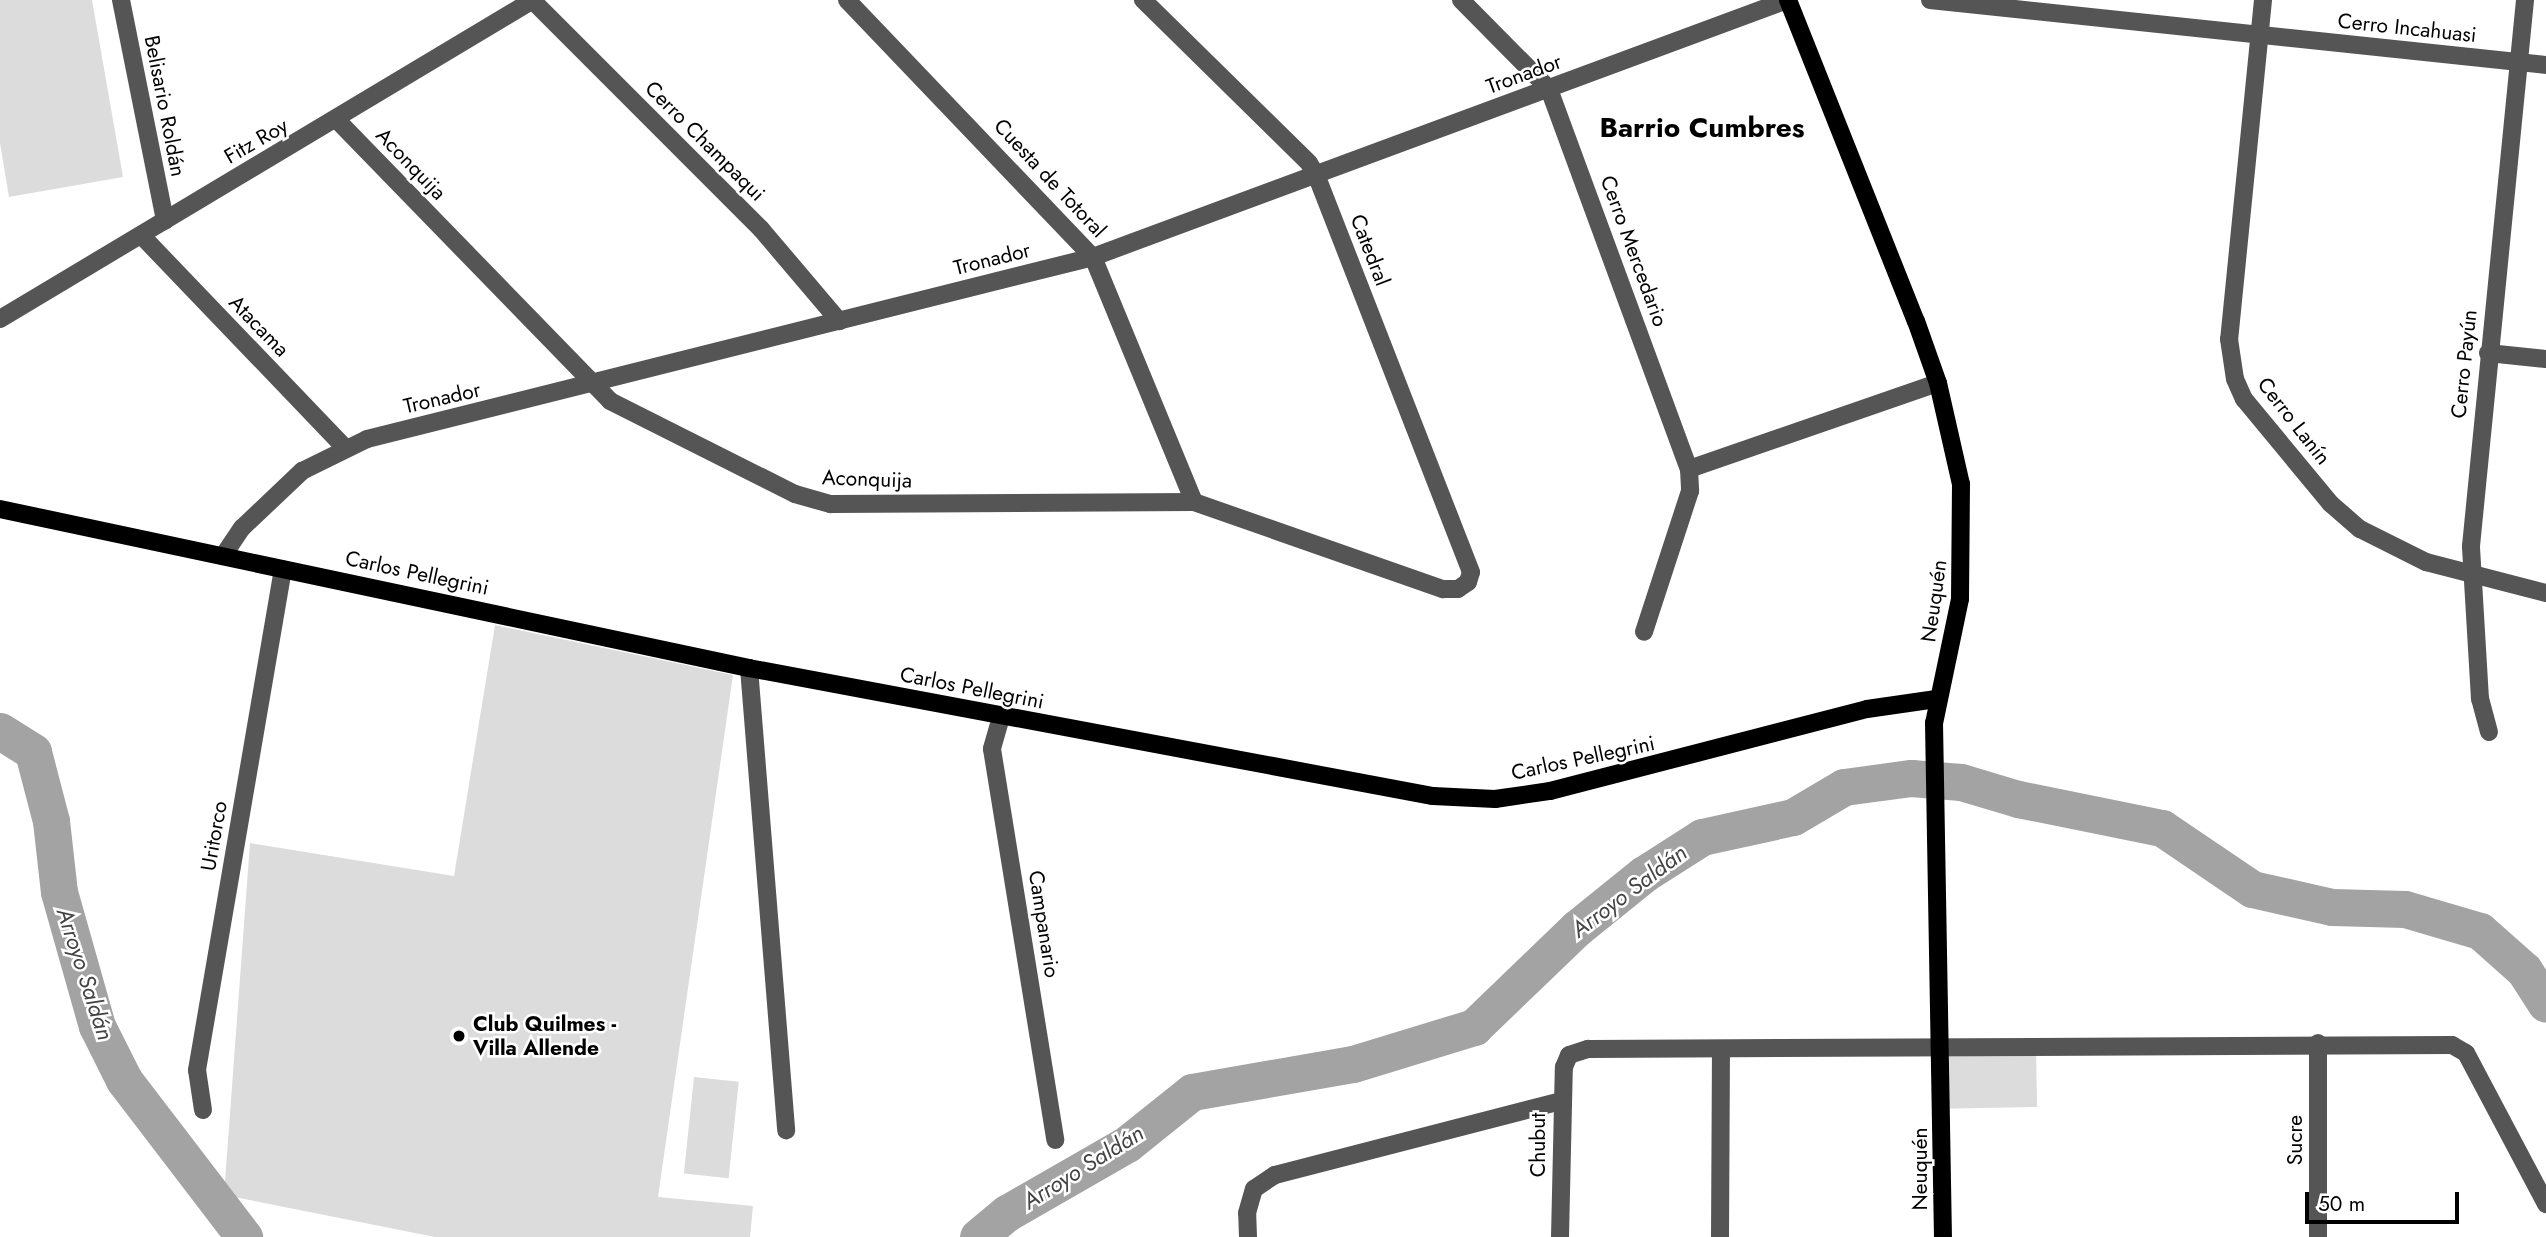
<!DOCTYPE html>
<html>
<head>
<meta charset="utf-8">
<style>
  body { margin:0 }
  #map { position:relative; width:2546px; height:1237px; overflow:hidden; background:#fff; font-family:Jost,sans-serif }
  div>[style] { position:absolute }
  [style*='--x'] { left:calc(var(--x)*1px); top:calc(var(--y)*1px); width:calc(var(--w)*1px); rotate:calc(var(--a)*1deg) }
  .green>* { inset:0; background:#dcdcdc; transform-origin:0 0 }
  .river>* { height:37px; margin:-18.5px; padding:0 18.5px; transform-origin:18.5px; border-radius:18.5px; background:#a3a3a3 }
  .minor>* { height:18px; margin:-9px; padding:0 9px; transform-origin:9px; border-radius:9px; background:#555 }
  .major>* { height:18px; margin:-9px; padding:0 9px; transform-origin:9px; border-radius:9px; background:#000 }
  .dots>* { width:19px; height:19px; translate:-50% -50%; box-sizing:border-box; border:4px solid #fff; border-radius:50% }
  span { translate:-50% -50%; white-space:nowrap; text-align:center; line-height:1.15; -webkit-text-stroke:5px #fff; paint-order:stroke }
  .street-label { font-size:21px; color:#000 }
  .poi-label { font-size:21px; color:#000; font-weight:700 }
  .left { translate:0 -50%; text-align:left }
  .water-label { font-size:23px; color:#444; font-style:italic }
  .district-label { font-size:28px; color:#000; font-weight:700 }
  .scale { position:absolute; left:2305px; top:1192px; width:154px; height:32px; box-sizing:border-box; border:4px solid #000; border-top:0; padding-left:9px; font-size:21px; line-height:24px; white-space:nowrap; color:#000; -webkit-text-stroke:5px #fff; paint-order:stroke }
</style>
</head>
<body>
<div id="map">
  <div class="green">
    <i style="clip-path:polygon(0 0,92px 0,123px 177px,9px 197px,0 143px)"></i>
    <i style="clip-path:polygon(495px 625px,733px 675px,658px 1197px,753px 1206px,750px 1237px,435px 1237px,224px 1195px,250px 843px,454px 876px)"></i>
    <i style="left:2036px;top:1045px;width:62px;height:94px;rotate:89deg"></i>
    <i style="left:694px;top:1077px;width:45px;height:97px;rotate:6deg"></i>
  </div>
  <div class="river">
    <i style="--x:0;--y:731;--w:39;--a:32"></i>
    <i style="--x:33;--y:752;--w:71;--a:75.4"></i>
    <i style="--x:51;--y:821;--w:71;--a:83.6"></i>
    <i style="--x:59;--y:892;--w:139;--a:74.2"></i>
    <i style="--x:97;--y:1026;--w:60;--a:63.4"></i>
    <i style="--x:124;--y:1080;--w:198;--a:52.6"></i>
    <i style="--x:978;--y:1237;--w:38;--a:-40"></i>
    <i style="--x:1007;--y:1213;--w:138;--a:-29.9"></i>
    <i style="--x:1127;--y:1144;--w:83;--a:-38.7"></i>
    <i style="--x:1192;--y:1092;--w:163;--a:-9.9"></i>
    <i style="--x:1353;--y:1064;--w:127;--a:-17"></i>
    <i style="--x:1474;--y:1027;--w:143;--a:-43.9"></i>
    <i style="--x:1577;--y:928;--w:86;--a:-38.9"></i>
    <i style="--x:1644;--y:874;--w:69;--a:-32.5"></i>
    <i style="--x:1702;--y:837;--w:93;--a:-12.4"></i>
    <i style="--x:1793;--y:817;--w:59;--a:-30.5"></i>
    <i style="--x:1844;--y:787;--w:68;--a:-7.7"></i>
    <i style="--x:1911;--y:778;--w:50;--a:4.6"></i>
    <i style="--x:1961;--y:782;--w:59;--a:16.6"></i>
    <i style="--x:2018;--y:799;--w:147;--a:11.4"></i>
    <i style="--x:2162;--y:828;--w:109;--a:34.1"></i>
    <i style="--x:2252;--y:889;--w:82;--a:12.7"></i>
    <i style="--x:2332;--y:907;--w:73;--a:1.6"></i>
    <i style="--x:2405;--y:909;--w:78;--a:16.3"></i>
    <i style="--x:2480;--y:931;--w:59;--a:41.6"></i>
    <i style="--x:2524;--y:970;--w:40;--a:57.1"></i>
  </div>
  <div class="minor">
    <i style="--x:121;--y:0;--w:225;--a:78.7"></i>
    <i style="--x:532;--y:0;--w:324;--a:45"></i>
    <i style="--x:761;--y:229;--w:121;--a:49.7"></i>
    <i style="--x:847;--y:0;--w:356;--a:46.3"></i>
    <i style="--x:1093;--y:257;--w:265;--a:67.6"></i>
    <i style="--x:1461;--y:0;--w:125;--a:45.3"></i>
    <i style="--x:1549;--y:89;--w:405;--a:69.8"></i>
    <i style="--x:1689;--y:469;--w:22;--a:87"></i>
    <i style="--x:1690;--y:491;--w:148;--a:108.1"></i>
    <i style="--x:1930;--y:0;--w:619;--a:6.02"></i>
    <i style="--x:2263;--y:0;--w:341;--a:95.7"></i>
    <i style="--x:2229;--y:339;--w:40;--a:81.5"></i>
    <i style="--x:2235;--y:379;--w:22;--a:66"></i>
    <i style="--x:2244;--y:399;--w:136;--a:50.4"></i>
    <i style="--x:2331;--y:504;--w:38;--a:41"></i>
    <i style="--x:2360;--y:529;--w:74;--a:26.6"></i>
    <i style="--x:2426;--y:562;--w:124;--a:14.5"></i>
    <i style="--x:337;--y:120;--w:392;--a:45.8"></i>
    <i style="--x:610;--y:401;--w:207;--a:26.7"></i>
    <i style="--x:795;--y:494;--w:37;--a:16"></i>
    <i style="--x:831;--y:504;--w:363;--a:-0.3"></i>
    <i style="--x:1194;--y:502;--w:264;--a:19.3"></i>
    <i style="--x:1443;--y:589;--w:15;--a:0"></i>
    <i style="--x:1458;--y:589;--w:12;--a:-35"></i>
    <i style="--x:1468;--y:582;--w:10;--a:-73"></i>
    <i style="--x:1471;--y:572;--w:425;--a:-111.3"></i>
    <i style="--x:1317;--y:176;--w:15;--a:-122"></i>
    <i style="--x:1309;--y:163;--w:233;--a:-135.5"></i>
    <i style="--x:141;--y:235;--w:295;--a:46.2"></i>
    <i style="--x:0;--y:319;--w:621;--a:-30.9"></i>
    <i style="--x:2488;--y:353;--w:58;--a:5.9"></i>
    <i style="--x:1689;--y:469;--w:263;--a:-19.1"></i>
    <i style="--x:223;--y:556;--w:34;--a:-56"></i>
    <i style="--x:242;--y:528;--w:83;--a:-43.5"></i>
    <i style="--x:302;--y:471;--w:72;--a:-26.2"></i>
    <i style="--x:367;--y:439;--w:748;--a:-14.07"></i>
    <i style="--x:1093;--y:257;--w:740;--a:-20.32"></i>
    <i style="--x:749;--y:668;--w:464;--a:85.4"></i>
    <i style="--x:1001;--y:717;--w:33;--a:106"></i>
    <i style="--x:992;--y:749;--w:396;--a:80.8"></i>
    <i style="--x:2489;--y:732;--w:34;--a:-105"></i>
    <i style="--x:2480;--y:699;--w:153;--a:-93.4"></i>
    <i style="--x:2471;--y:546;--w:549;--a:-84.35"></i>
    <i style="--x:203;--y:1110;--w:40;--a:-98.5"></i>
    <i style="--x:197;--y:1070;--w:508;--a:-80.26"></i>
    <i style="--x:1248;--y:1237;--w:24;--a:-92"></i>
    <i style="--x:1247;--y:1213;--w:25;--a:-74"></i>
    <i style="--x:1254;--y:1189;--w:25;--a:-34"></i>
    <i style="--x:1275;--y:1175;--w:295;--a:-14.5"></i>
    <i style="--x:1560;--y:1237;--w:170;--a:-88.7"></i>
    <i style="--x:1564;--y:1067;--w:13;--a:-67"></i>
    <i style="--x:1569;--y:1055;--w:20;--a:-18"></i>
    <i style="--x:1588;--y:1049;--w:864;--a:-0.27"></i>
    <i style="--x:2452;--y:1045;--w:16;--a:30"></i>
    <i style="--x:2466;--y:1053;--w:171;--a:62.1"></i>
    <i style="--x:1720;--y:1237;--w:188;--a:-89.7"></i>
    <i style="--x:2318;--y:1237;--w:194;--a:-90"></i>
  </div>
  <div class="major">
    <i style="--x:1788;--y:0;--w:346;--a:68.3"></i>
    <i style="--x:1916;--y:321;--w:66;--a:70.5"></i>
    <i style="--x:1938;--y:383;--w:104;--a:77.2"></i>
    <i style="--x:1961;--y:484;--w:115;--a:90.5"></i>
    <i style="--x:1960;--y:599;--w:127;--a:101.8"></i>
    <i style="--x:1934;--y:723;--w:514;--a:89"></i>
    <i style="--x:0;--y:509;--w:766;--a:11.99"></i>
    <i style="--x:749;--y:668;--w:696;--a:10.6"></i>
    <i style="--x:1433;--y:796;--w:62;--a:2.8"></i>
    <i style="--x:1495;--y:799;--w:56;--a:-8.3"></i>
    <i style="--x:1550;--y:791;--w:327;--a:-14.5"></i>
    <i style="--x:1867;--y:709;--w:70;--a:-8.2"></i>
  </div>
  <div class="dots">
    <i style="left:459px;top:1036px;background:#000"></i>
  </div>
  <div class="street-label">
    <span style="left:2407px;top:28px;rotate:6deg">Cerro Incahuasi</span>
    <span style="left:1524px;top:74px;rotate:-20deg">Tronador</span>
    <span style="left:165px;top:106px;rotate:79deg">Belisario Roldán</span>
    <span style="left:256px;top:141px;rotate:-30deg">Fitz Roy</span>
    <span style="left:705px;top:141px;rotate:45deg">Cerro Champaqui</span>
    <span style="left:411px;top:164px;rotate:46deg">Aconquija</span>
    <span style="left:1050px;top:178px;rotate:47deg">Cuesta de Totoral</span>
    <span style="left:1370px;top:250px;rotate:69deg">Catedral</span>
    <span style="left:1634px;top:251px;rotate:70deg">Cerro Mercedario</span>
    <span style="left:992px;top:259px;rotate:-14deg">Tronador</span>
    <span style="left:259px;top:326px;rotate:46deg">Atacama</span>
    <span style="left:2464px;top:364px;rotate:-84deg">Cerro Payún</span>
    <span style="left:442px;top:398px;rotate:-13deg">Tronador</span>
    <span style="left:2294px;top:421px;rotate:52deg">Cerro Lanín</span>
    <span style="left:867px;top:479px;rotate:2deg">Aconquija</span>
    <span style="left:417px;top:573px;rotate:12deg">Carlos Pellegrini</span>
    <span style="left:1934px;top:601px;rotate:-82deg">Neuquén</span>
    <span style="left:972px;top:688px;rotate:11deg">Carlos Pellegrini</span>
    <span style="left:1583px;top:758px;rotate:-12deg">Carlos Pellegrini</span>
    <span style="left:214px;top:836px;rotate:-80deg">Uritorco</span>
    <span style="left:1044px;top:924px;rotate:81deg">Campanario</span>
    <span style="left:2295px;top:1140px;rotate:-90deg">Sucre</span>
    <span style="left:1538px;top:1145px;rotate:-90deg">Chubut</span>
    <span style="left:1920px;top:1169px;rotate:-90deg">Neuquén</span>
  </div>
  <div class="poi-label">
    <span class="left" style="left:473px;top:1036px">Club Quilmes -<br>Villa Allende</span>
  </div>
  <div class="water-label">
    <span style="left:1629px;top:891px;rotate:-37deg">Arroyo Saldán</span>
    <span style="left:85px;top:974px;rotate:72deg">Arroyo Saldán</span>
    <span style="left:1083px;top:1167px;rotate:-32deg">Arroyo Saldán</span>
  </div>
  <div class="district-label">
    <span style="left:1702px;top:128px">Barrio Cumbres</span>
  </div>
  <div class="scale">50 m</div>
</div>
</body>
</html>
